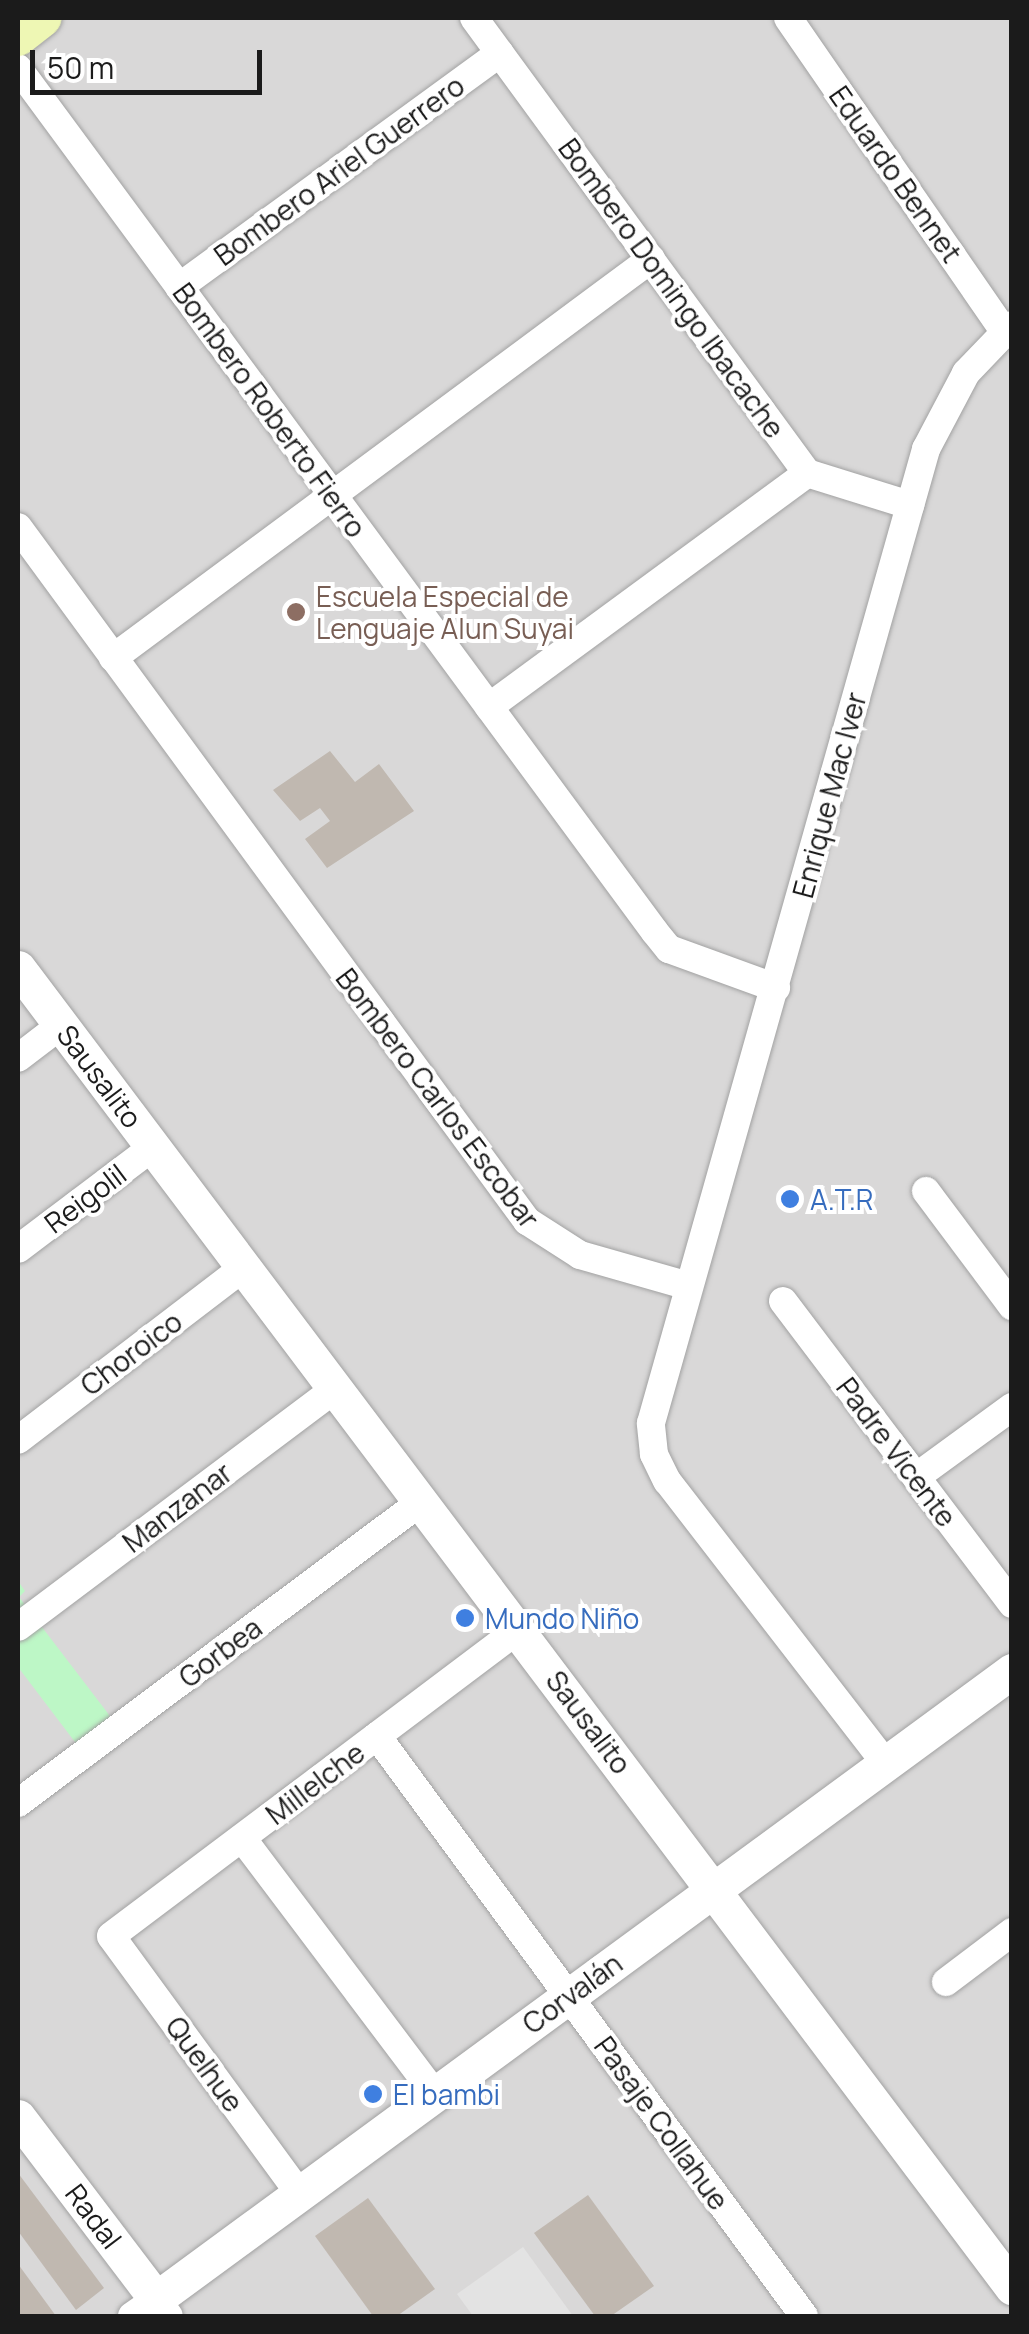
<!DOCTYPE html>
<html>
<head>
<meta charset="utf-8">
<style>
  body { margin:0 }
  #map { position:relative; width:1029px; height:2334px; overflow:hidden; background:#ece9e0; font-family:Manrope,sans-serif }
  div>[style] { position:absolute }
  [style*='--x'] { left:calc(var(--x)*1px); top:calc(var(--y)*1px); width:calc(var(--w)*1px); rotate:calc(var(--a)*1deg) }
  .residential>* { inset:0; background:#d9d8d8; transform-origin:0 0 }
  .park>* { inset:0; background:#bdf7c6 }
  .parking>* { inset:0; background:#e3e3e3 }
  .building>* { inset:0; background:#c0b8b0 }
  .roads { filter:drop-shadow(0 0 2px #a2a2a2) drop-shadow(0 0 2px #a2a2a2) }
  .minor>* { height:28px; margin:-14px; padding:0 14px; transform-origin:14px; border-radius:14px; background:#fff }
  .tertiary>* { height:35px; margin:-17.5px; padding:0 17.5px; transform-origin:17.5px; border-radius:17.5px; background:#fff }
  .secondary>* { height:38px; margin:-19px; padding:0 19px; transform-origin:19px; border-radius:19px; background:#eef7b4 }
  .dots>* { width:28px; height:28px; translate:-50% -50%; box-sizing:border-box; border:5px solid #fff; border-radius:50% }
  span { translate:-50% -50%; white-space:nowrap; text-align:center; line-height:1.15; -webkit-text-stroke:8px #fff; paint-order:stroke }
  .street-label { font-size:28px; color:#1b1b1b }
  .education-label { font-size:28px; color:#785e54 }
  .left { translate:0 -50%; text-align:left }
  .shop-label { font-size:28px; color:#366cbe }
  .frame { position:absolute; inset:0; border:20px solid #1b1b1b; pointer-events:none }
  .scale { position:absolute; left:30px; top:50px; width:232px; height:45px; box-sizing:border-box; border:5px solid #1b1b1b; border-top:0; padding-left:12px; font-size:30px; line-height:35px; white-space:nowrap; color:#1b1b1b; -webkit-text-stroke:8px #fff; paint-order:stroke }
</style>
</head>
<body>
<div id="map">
  <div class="residential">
    <i style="left:18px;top:18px;width:993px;height:2298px"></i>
  </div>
  <div class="park">
    <i style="clip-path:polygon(18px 1581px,25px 1591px,19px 1597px,113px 1720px,78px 1746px,18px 1667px)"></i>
  </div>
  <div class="parking">
    <i style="clip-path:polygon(523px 2247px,573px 2316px,473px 2316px,457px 2294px)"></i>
  </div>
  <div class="building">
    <i style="clip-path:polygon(330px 751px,355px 782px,379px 764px,414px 811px,327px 868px,305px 839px,330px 821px,320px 808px,300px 821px,273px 790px)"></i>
    <i style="clip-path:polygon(18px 2173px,104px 2288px,76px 2310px,18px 2231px)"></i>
    <i style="clip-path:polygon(588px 2195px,654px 2286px,611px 2316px,595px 2316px,534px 2233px)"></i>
    <i style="clip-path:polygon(368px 2198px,435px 2289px,397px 2316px,373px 2316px,315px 2236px)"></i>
    <i style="clip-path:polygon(18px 2264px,56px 2316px,18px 2316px)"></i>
  </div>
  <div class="roads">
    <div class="minor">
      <i style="--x:474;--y:18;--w:564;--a:53.8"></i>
      <i style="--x:807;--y:473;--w:108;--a:17.3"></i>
      <i style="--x:788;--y:18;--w:380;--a:55.4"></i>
      <i style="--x:18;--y:68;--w:1073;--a:53.6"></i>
      <i style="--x:655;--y:932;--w:22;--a:51"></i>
      <i style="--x:669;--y:949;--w:114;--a:20"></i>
      <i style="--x:179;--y:287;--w:397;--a:-36.1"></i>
      <i style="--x:18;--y:527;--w:861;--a:53.74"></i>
      <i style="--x:527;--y:1221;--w:63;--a:32.7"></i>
      <i style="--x:580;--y:1255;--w:113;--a:15.9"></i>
      <i style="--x:113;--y:658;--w:670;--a:-36.56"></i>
      <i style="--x:489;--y:707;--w:395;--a:-36.3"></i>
      <i style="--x:18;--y:1058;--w:54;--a:-37.5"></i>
      <i style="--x:926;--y:1191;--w:144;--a:53.2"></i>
      <i style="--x:18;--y:1249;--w:169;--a:-37.1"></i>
      <i style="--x:783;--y:1301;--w:380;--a:52.9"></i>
      <i style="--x:18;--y:1440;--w:285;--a:-37.4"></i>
      <i style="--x:916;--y:1477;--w:119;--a:-36.1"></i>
      <i style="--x:18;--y:1627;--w:398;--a:-36.9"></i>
      <i style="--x:377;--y:1736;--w:720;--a:53.64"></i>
      <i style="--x:886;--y:1764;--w:358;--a:-127.7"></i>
      <i style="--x:667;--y:1481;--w:30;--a:-116"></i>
      <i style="--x:654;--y:1454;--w:31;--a:-96"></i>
      <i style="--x:651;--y:1423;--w:1012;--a:-74.23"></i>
      <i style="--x:926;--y:449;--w:86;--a:-62.2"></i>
      <i style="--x:966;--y:373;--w:66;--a:-46.2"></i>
      <i style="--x:18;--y:1803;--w:504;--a:-36.78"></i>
      <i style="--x:242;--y:1838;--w:321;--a:53"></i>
      <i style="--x:946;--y:1982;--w:83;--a:-37.1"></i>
      <i style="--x:299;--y:2193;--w:318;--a:-126.2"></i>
      <i style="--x:111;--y:1936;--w:511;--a:-36.96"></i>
      <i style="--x:132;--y:2316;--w:29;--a:-35"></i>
      <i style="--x:156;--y:2299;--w:21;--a:53"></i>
    </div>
    <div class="tertiary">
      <i style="--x:18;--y:968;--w:1652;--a:53"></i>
      <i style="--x:18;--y:2117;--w:228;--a:52.8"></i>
      <i style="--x:156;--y:2299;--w:1062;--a:-36.27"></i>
    </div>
    <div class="secondary">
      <i style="--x:18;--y:37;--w:31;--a:-38"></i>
    </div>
  </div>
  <div class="dots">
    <i style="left:296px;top:612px;background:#8d6e63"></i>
    <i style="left:790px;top:1199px;background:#3f7fe0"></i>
    <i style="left:465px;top:1618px;background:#3f7fe0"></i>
    <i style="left:373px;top:2094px;background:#3f7fe0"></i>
  </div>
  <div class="street-label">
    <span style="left:339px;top:170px;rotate:-36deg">Bombero Ariel Guerrero</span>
    <span style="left:896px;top:174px;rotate:55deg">Eduardo Bennet</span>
    <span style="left:672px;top:288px;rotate:54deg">Bombero Domingo Ibacache</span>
    <span style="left:270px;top:410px;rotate:54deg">Bombero Roberto Fierro</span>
    <span style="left:829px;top:795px;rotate:-75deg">Enrique Mac Iver</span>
    <span style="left:100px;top:1076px;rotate:53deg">Sausalito</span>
    <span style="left:438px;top:1098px;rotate:53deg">Bombero Carlos Escobar</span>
    <span style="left:85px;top:1198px;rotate:-37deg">Reigolil</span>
    <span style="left:131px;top:1353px;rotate:-37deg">Choroico</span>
    <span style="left:897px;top:1452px;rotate:53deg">Padre Vicente</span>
    <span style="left:177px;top:1507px;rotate:-37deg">Manzanar</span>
    <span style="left:220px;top:1652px;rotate:-37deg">Gorbea</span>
    <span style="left:589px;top:1722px;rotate:53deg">Sausalito</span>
    <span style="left:315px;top:1783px;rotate:-37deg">Millelche</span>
    <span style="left:572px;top:1993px;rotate:-36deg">Corvalán</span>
    <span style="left:205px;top:2064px;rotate:54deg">Quelhue</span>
    <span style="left:662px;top:2123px;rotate:54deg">Pasaje Collahue</span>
    <span style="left:94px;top:2216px;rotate:53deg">Radal</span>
  </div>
  <div class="education-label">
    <span class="left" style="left:316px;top:612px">Escuela Especial de<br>Lenguaje Alun Suyai</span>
  </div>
  <div class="shop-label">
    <span class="left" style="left:810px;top:1199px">A.T.R</span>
    <span class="left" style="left:485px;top:1618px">Mundo Niño</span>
    <span class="left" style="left:393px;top:2094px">El bambi</span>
  </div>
  <div class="frame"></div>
  <div class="scale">50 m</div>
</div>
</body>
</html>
